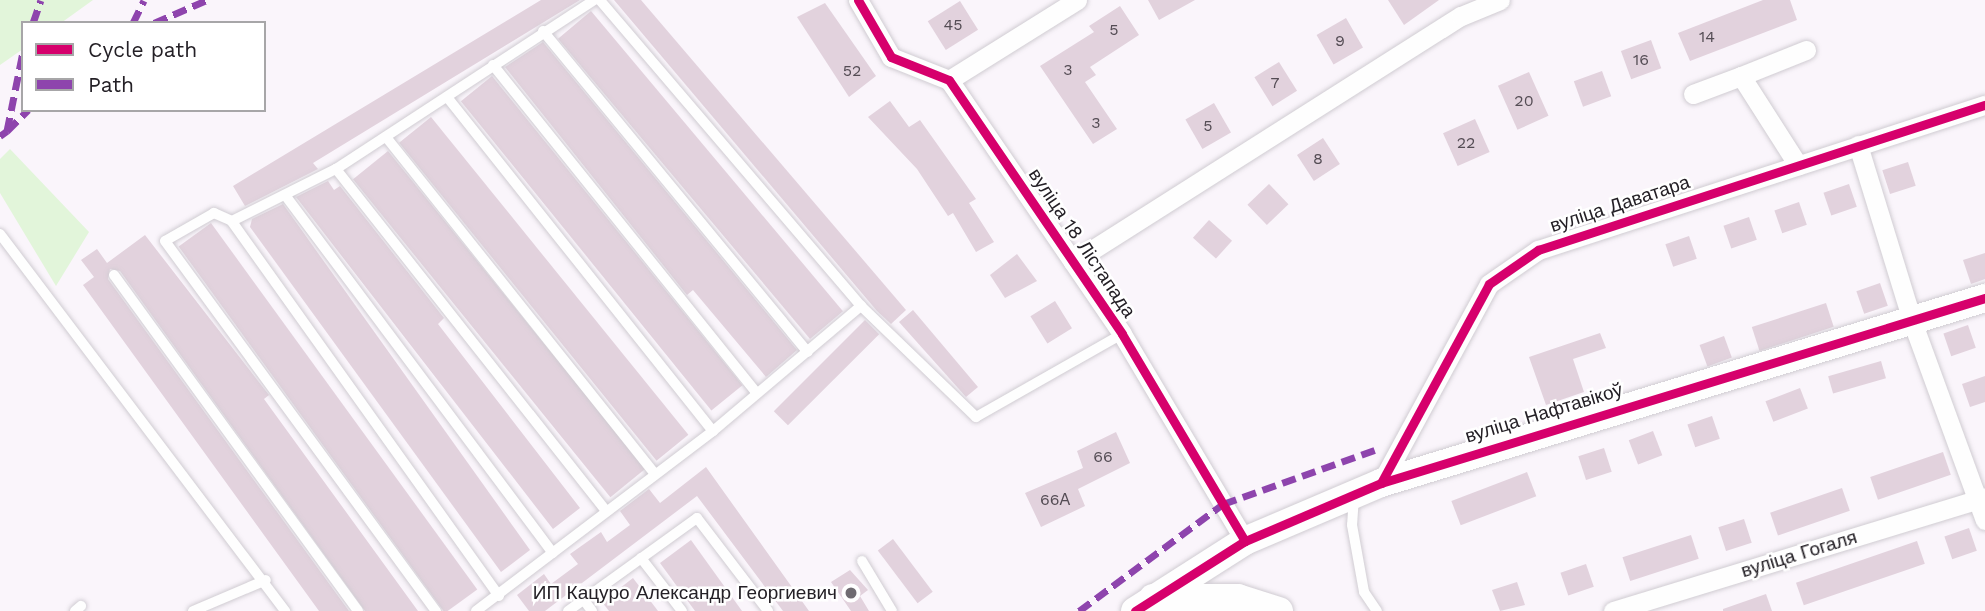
<!DOCTYPE html>
<html>
<head>
<meta charset="utf-8">
<style>
  body { margin:0 }
  #map { position:relative; width:1985px; height:611px; overflow:hidden; background:#faf5fb; font-family:"Work Sans",sans-serif }
  div>[style] { position:absolute }
  [style*='--x'] { left:calc(var(--x)*1px); top:calc(var(--y)*1px); width:calc(var(--w)*1px); rotate:calc(var(--a)*1deg) }
  .green>* { inset:0; background:#e2f5da }
  .building>* { inset:0; background:#e2d2dd; transform-origin:0 0 }
  .roads { filter:drop-shadow(0 0 2px #d0ccd2) drop-shadow(0 0 2px #d0ccd2) }
  .lane>* { height:10px; margin:-5px; padding:0 5px; transform-origin:5px; border-radius:5px; background:#fefefe }
  .street>* { height:19px; margin:-9.5px; padding:0 9.5px; transform-origin:9.5px; border-radius:9.5px; background:#fefefe }
  .secondary>* { height:28px; margin:-14px; padding:0 14px; transform-origin:14px; border-radius:14px; background:#fefefe }
  .quiet>* { height:7px; margin-top:-3.5px; transform-origin:0; background:repeating-linear-gradient(90deg,#8e44ad 0 14px,transparent 0 21px) }
  .cycleway>* { height:9px; margin:-4.5px; padding:0 4.5px; transform-origin:4.5px; border-radius:4.5px; background:#d6006c }
  .dots>* { width:19px; height:19px; translate:-50% -50%; box-sizing:border-box; border:4px solid #fff; border-radius:50% }
  span { translate:-50% -50%; white-space:nowrap; text-align:center; line-height:1.15; -webkit-text-stroke:5px #fff; paint-order:stroke }
  .number-label { font-size:16px; color:#544c54 }
  .number-label span { -webkit-text-stroke-width:0 }
  .street-label { font-size:19px; color:#242026 }
  .poi-label { font-size:19px; color:#242026 }
  .right { translate:-100% -50%; text-align:right }
  .legend { position:absolute; left:21px; top:21px; width:245px; height:91px; box-sizing:border-box; background:#fff; border:2px solid #a7a6a8; margin:0; padding:9px 12px; list-style:none; font-size:21px; color:#242026 }
  .legend li { display:flex; align-items:center; gap:14px; height:35px }
  .legend b { width:35px; border:2px solid #a7a6a8 }
</style>
</head>
<body>
<div id="map">
  <div class="green">
    <i style="clip-path:polygon(0 0,93px 0,61px 23px,23px 23px,23px 49px,0 65px)"></i>
    <i style="clip-path:polygon(10px 149px,89px 232px,56px 286px,0 193px,0 159px)"></i>
  </div>
  <div class="building">
    <i style="clip-path:polygon(541px 0,580px 0,313px 163px,318px 169px,245px 206px,233px 186px)"></i>
    <i style="clip-path:polygon(614px 0,641px 0,906px 310px,891px 324px,877px 311px)"></i>
    <i style="clip-path:polygon(1148px 0,1195px 0,1159px 20px)"></i>
    <i style="clip-path:polygon(1388px 0,1439px 0,1404px 25px)"></i>
    <i style="clip-path:polygon(1763px 0,1790px 0,1797px 20px,1690px 61px,1678px 33px)"></i>
    <i style="left:960px;top:1px;width:34px;height:38px;rotate:58deg"></i>
    <i style="clip-path:polygon(825px 3px,876px 76px,849px 97px,797px 17px)"></i>
    <i style="clip-path:polygon(1120px 6px,1139px 35px,1090px 67px,1096px 75px,1085px 82px,1117px 129px,1093px 144px,1040px 66px,1094px 32px,1089px 26px)"></i>
    <i style="left:591px;top:11px;width:392px;height:43px;rotate:50deg"></i>
    <i style="left:1346px;top:18px;width:34px;height:34px;rotate:60deg"></i>
    <i style="left:1651px;top:40px;width:30px;height:32px;rotate:70deg"></i>
    <i style="clip-path:polygon(543px 42px,797px 350px,766px 377px,693px 290px,687px 295px,505px 67px)"></i>
    <i style="left:1279px;top:62px;width:34px;height:29px;rotate:58deg"></i>
    <i style="left:1602px;top:71px;width:27px;height:30px;rotate:70deg"></i>
    <i style="left:1529px;top:72px;width:48px;height:34px;rotate:66deg"></i>
    <i style="left:492px;top:76px;width:398px;height:40px;rotate:51deg"></i>
    <i style="clip-path:polygon(890px 101px,909px 127px,920px 120px,942px 151px,976px 199px,969px 203px,994px 242px,976px 252px,953px 213px,948px 216px,917px 169px,868px 117px)"></i>
    <i style="left:1214px;top:103px;width:34px;height:33px;rotate:60deg"></i>
    <i style="left:431px;top:117px;width:409px;height:41px;rotate:51deg"></i>
    <i style="left:1475px;top:119px;width:36px;height:35px;rotate:66deg"></i>
    <i style="left:1323px;top:138px;width:31px;height:31px;rotate:57deg"></i>
    <i style="left:388px;top:151px;width:409px;height:45px;rotate:51deg"></i>
    <i style="left:1908px;top:162px;width:25px;height:27px;rotate:72deg"></i>
    <i style="clip-path:polygon(328px 181px,334px 190px,340px 186px,444px 318px,438px 324px,580px 508px,553px 529px,296px 197px)"></i>
    <i style="left:1269px;top:184px;width:28px;height:30px;rotate:46deg"></i>
    <i style="left:1849px;top:184px;width:24px;height:27px;rotate:71deg"></i>
    <i style="left:1799px;top:202px;width:24px;height:26px;rotate:71deg"></i>
    <i style="clip-path:polygon(283px 204px,530px 550px,501px 572px,250px 227px,252px 219px)"></i>
    <i style="left:1749px;top:217px;width:24px;height:27px;rotate:71deg"></i>
    <i style="left:1209px;top:220px;width:31px;height:24px;rotate:42deg"></i>
    <i style="left:211px;top:223px;width:453px;height:40px;rotate:54deg"></i>
    <i style="clip-path:polygon(145px 235px,269px 395px,264px 399px,418px 611px,365px 611px,120px 271px,110px 269px,108px 279px,349px 611px,319px 611px,83px 285px,94px 277px,81px 260px,97px 249px,107px 263px)"></i>
    <i style="left:1689px;top:236px;width:24px;height:25px;rotate:71deg"></i>
    <i style="clip-path:polygon(1985px 253px,1985px 279px,1971px 284px,1963px 260px)"></i>
    <i style="clip-path:polygon(1017px 254px,1037px 281px,1005px 298px,990px 275px)"></i>
    <i style="left:1880px;top:283px;width:24px;height:25px;rotate:71deg"></i>
    <i style="left:1055px;top:301px;width:32px;height:29px;rotate:58deg"></i>
    <i style="left:1826px;top:303px;width:25px;height:78px;rotate:72deg"></i>
    <i style="clip-path:polygon(913px 310px,978px 387px,966px 397px,899px 322px)"></i>
    <i style="left:865px;top:320px;width:20px;height:129px;rotate:45deg"></i>
    <i style="left:1968px;top:325px;width:24px;height:26px;rotate:71deg"></i>
    <i style="clip-path:polygon(1600px 333px,1606px 348px,1573px 359px,1584px 392px,1546px 405px,1529px 357px)"></i>
    <i style="left:1724px;top:336px;width:23px;height:26px;rotate:70deg"></i>
    <i style="left:1881px;top:361px;width:18px;height:55px;rotate:74deg"></i>
    <i style="clip-path:polygon(1985px 376px,1985px 402px,1970px 407px,1962px 384px)"></i>
    <i style="left:1800px;top:388px;width:22px;height:37px;rotate:69deg"></i>
    <i style="left:1712px;top:416px;width:24px;height:26px;rotate:71deg"></i>
    <i style="left:1653px;top:431px;width:26px;height:26px;rotate:69deg"></i>
    <i style="clip-path:polygon(1116px 432px,1130px 463px,1078px 489px,1085px 506px,1041px 527px,1025px 493px,1083px 468px,1077px 451px)"></i>
    <i style="left:1604px;top:448px;width:25px;height:27px;rotate:72deg"></i>
    <i style="left:1943px;top:452px;width:24px;height:77px;rotate:71deg"></i>
    <i style="clip-path:polygon(706px 467px,809px 611px,783px 611px,697px 496px,545px 611px,529px 611px,517px 595px,544px 574px,551px 584px,578px 564px,570px 554px,601px 532px,607px 542px,630px 525px,620px 511px,649px 489px,660px 503px)"></i>
    <i style="left:1527px;top:472px;width:26px;height:81px;rotate:69deg"></i>
    <i style="left:1842px;top:488px;width:24px;height:76px;rotate:71deg"></i>
    <i style="left:1744px;top:519px;width:25px;height:27px;rotate:72deg"></i>
    <i style="left:1969px;top:528px;width:24px;height:26px;rotate:71deg"></i>
    <i style="left:1691px;top:535px;width:25px;height:72px;rotate:72deg"></i>
    <i style="left:893px;top:539px;width:66px;height:19px;rotate:53deg"></i>
    <i style="clip-path:polygon(691px 540px,742px 611px,695px 611px,660px 563px)"></i>
    <i style="left:1917px;top:541px;width:24px;height:128px;rotate:71deg"></i>
    <i style="left:1586px;top:564px;width:24px;height:27px;rotate:71deg"></i>
    <i style="clip-path:polygon(850px 570px,868px 590px,860px 596px,869px 611px,851px 611px,831px 582px)"></i>
    <i style="clip-path:polygon(633px 578px,658px 611px,609px 611px,602px 602px)"></i>
    <i style="clip-path:polygon(1517px 582px,1525px 605px,1500px 611px,1492px 590px)"></i>
    <i style="clip-path:polygon(1766px 594px,1772px 611px,1723px 611px,1723px 609px)"></i>
  </div>
  <div class="roads">
    <div class="lane">
      <i style="--x:543;--y:31;--w:416;--a:50.5"></i>
      <i style="--x:493;--y:65;--w:418;--a:51.2"></i>
      <i style="--x:447;--y:97;--w:427;--a:51.5"></i>
      <i style="--x:386;--y:137;--w:430;--a:51.4"></i>
      <i style="--x:336;--y:169;--w:436;--a:51.7"></i>
      <i style="--x:285;--y:195;--w:447;--a:53.2"></i>
      <i style="--x:232;--y:221;--w:20;--a:-156"></i>
      <i style="--x:214;--y:213;--w:56;--a:150.3"></i>
      <i style="--x:165;--y:241;--w:459;--a:53.8"></i>
      <i style="--x:0;--y:234;--w:473;--a:52.9"></i>
      <i style="--x:114;--y:275;--w:415;--a:54"></i>
      <i style="--x:861;--y:306;--w:160;--a:44"></i>
      <i style="--x:976;--y:417;--w:168;--a:-29.6"></i>
      <i style="--x:1354;--y:497;--w:28;--a:94"></i>
      <i style="--x:1352;--y:525;--w:68;--a:79.8"></i>
      <i style="--x:1364;--y:592;--w:23;--a:56"></i>
      <i style="--x:641;--y:558;--w:67;--a:52.3"></i>
      <i style="--x:862;--y:561;--w:58;--a:59"></i>
      <i style="--x:499;--y:596;--w:460;--a:-125.5"></i>
      <i style="--x:232;--y:221;--w:116;--a:-26.6"></i>
      <i style="--x:336;--y:169;--w:308;--a:-33.2"></i>
      <i style="--x:583;--y:599;--w:15;--a:53"></i>
      <i style="--x:75;--y:611;--w:8;--a:-40"></i>
      <i style="--x:193;--y:611;--w:79;--a:-23"></i>
      <i style="--x:476;--y:611;--w:298;--a:-37.2"></i>
      <i style="--x:713;--y:431;--w:194;--a:-40.2"></i>
      <i style="--x:861;--y:306;--w:402;--a:-130.5"></i>
      <i style="--x:568;--y:611;--w:159;--a:-35.8"></i>
      <i style="--x:697;--y:518;--w:117;--a:52.6"></i>
    </div>
    <div class="street">
      <i style="--x:858;--y:0;--w:66;--a:59.9"></i>
      <i style="--x:891;--y:57;--w:62;--a:21.6"></i>
      <i style="--x:949;--y:80;--w:307;--a:55.7"></i>
      <i style="--x:1122;--y:334;--w:241;--a:59.3"></i>
      <i style="--x:1741;--y:76;--w:70;--a:-21.8"></i>
      <i style="--x:949;--y:80;--w:151;--a:-32"></i>
      <i style="--x:1693;--y:94;--w:51;--a:-20.6"></i>
      <i style="--x:1741;--y:76;--w:106;--a:57.4"></i>
      <i style="--x:1858;--y:145;--w:184;--a:72.9"></i>
      <i style="--x:1912;--y:321;--w:212;--a:69.9"></i>
      <i style="--x:1073;--y:262;--w:459;--a:-32.4"></i>
      <i style="--x:1461;--y:16;--w:42;--a:-22.3"></i>
      <i style="--x:1381;--y:483;--w:226;--a:-61.5"></i>
      <i style="--x:1489;--y:284;--w:60;--a:-34.8"></i>
      <i style="--x:1538;--y:250;--w:470;--a:-18"></i>
      <i style="--x:1613;--y:611;--w:389;--a:-17"></i>
    </div>
    <div class="secondary">
      <i style="--x:1153;--y:598;--w:85;--a:0"></i>
      <i style="--x:1238;--y:598;--w:43;--a:17.6"></i>
      <i style="--x:1135;--y:611;--w:130;--a:-32.5"></i>
      <i style="--x:1245;--y:541;--w:148;--a:-23.1"></i>
      <i style="--x:1381;--y:483;--w:632;--a:-17.03"></i>
    </div>
  </div>
  <div class="quiet">
    <i style="--x:33;--y:23;--w:24;--a:-71"></i>
    <i style="--x:133;--y:23;--w:25;--a:-64"></i>
    <i style="--x:154;--y:23;--w:58;--a:-23.5"></i>
    <i style="--x:7;--y:131;--w:30;--a:-45"></i>
    <i style="--x:0;--y:136;--w:9;--a:-36"></i>
    <i style="--x:7;--y:131;--w:81;--a:-78.6"></i>
    <i style="--x:1079;--y:611;--w:179;--a:-36.6"></i>
    <i style="--x:1223;--y:504;--w:161;--a:-19.6"></i>
  </div>
  <div class="cycleway">
    <i style="--x:858;--y:0;--w:66;--a:59.9"></i>
    <i style="--x:891;--y:57;--w:62;--a:21.6"></i>
    <i style="--x:949;--y:80;--w:307;--a:55.7"></i>
    <i style="--x:1122;--y:334;--w:241;--a:59.3"></i>
    <i style="--x:1381;--y:483;--w:226;--a:-61.5"></i>
    <i style="--x:1489;--y:284;--w:60;--a:-34.8"></i>
    <i style="--x:1538;--y:250;--w:470;--a:-18"></i>
    <i style="--x:1135;--y:611;--w:130;--a:-32.5"></i>
    <i style="--x:1245;--y:541;--w:148;--a:-23.1"></i>
    <i style="--x:1381;--y:483;--w:632;--a:-17.03"></i>
  </div>
  <div class="dots">
    <i style="left:851px;top:593px;background:#6f6b71"></i>
  </div>
  <div class="number-label">
    <span style="left:953px;top:25px">45</span>
    <span style="left:1114px;top:30px">5</span>
    <span style="left:1707px;top:37px">14</span>
    <span style="left:1340px;top:41px">9</span>
    <span style="left:1641px;top:60px">16</span>
    <span style="left:1068px;top:70px">3</span>
    <span style="left:852px;top:71px">52</span>
    <span style="left:1275px;top:83px">7</span>
    <span style="left:1524px;top:101px">20</span>
    <span style="left:1096px;top:123px">3</span>
    <span style="left:1208px;top:126px">5</span>
    <span style="left:1466px;top:143px">22</span>
    <span style="left:1318px;top:159px">8</span>
    <span style="left:1103px;top:457px">66</span>
    <span style="left:1055px;top:500px">66А</span>
  </div>
  <div class="street-label">
    <span style="left:1620px;top:204px;rotate:-18deg">вуліца Даватара</span>
    <span style="left:1082px;top:243px;rotate:56deg">вуліца 18 Лістапада</span>
    <span style="left:1544px;top:413px;rotate:-17deg">вуліца Нафтавікоў</span>
    <span style="left:1799px;top:554px;rotate:-17deg">вуліца Гогаля</span>
  </div>
  <div class="poi-label">
    <span class="right" style="left:837px;top:593px">ИП Кацуро Александр Георгиевич</span>
  </div>
  <ul class="legend">
  <li><b style="height:9px;background:#d6006c"></b>Cycle path</li>
  <li><b style="height:9px;background:#8e44ad"></b>Path</li>
  </ul>
</div>
</body>
</html>
